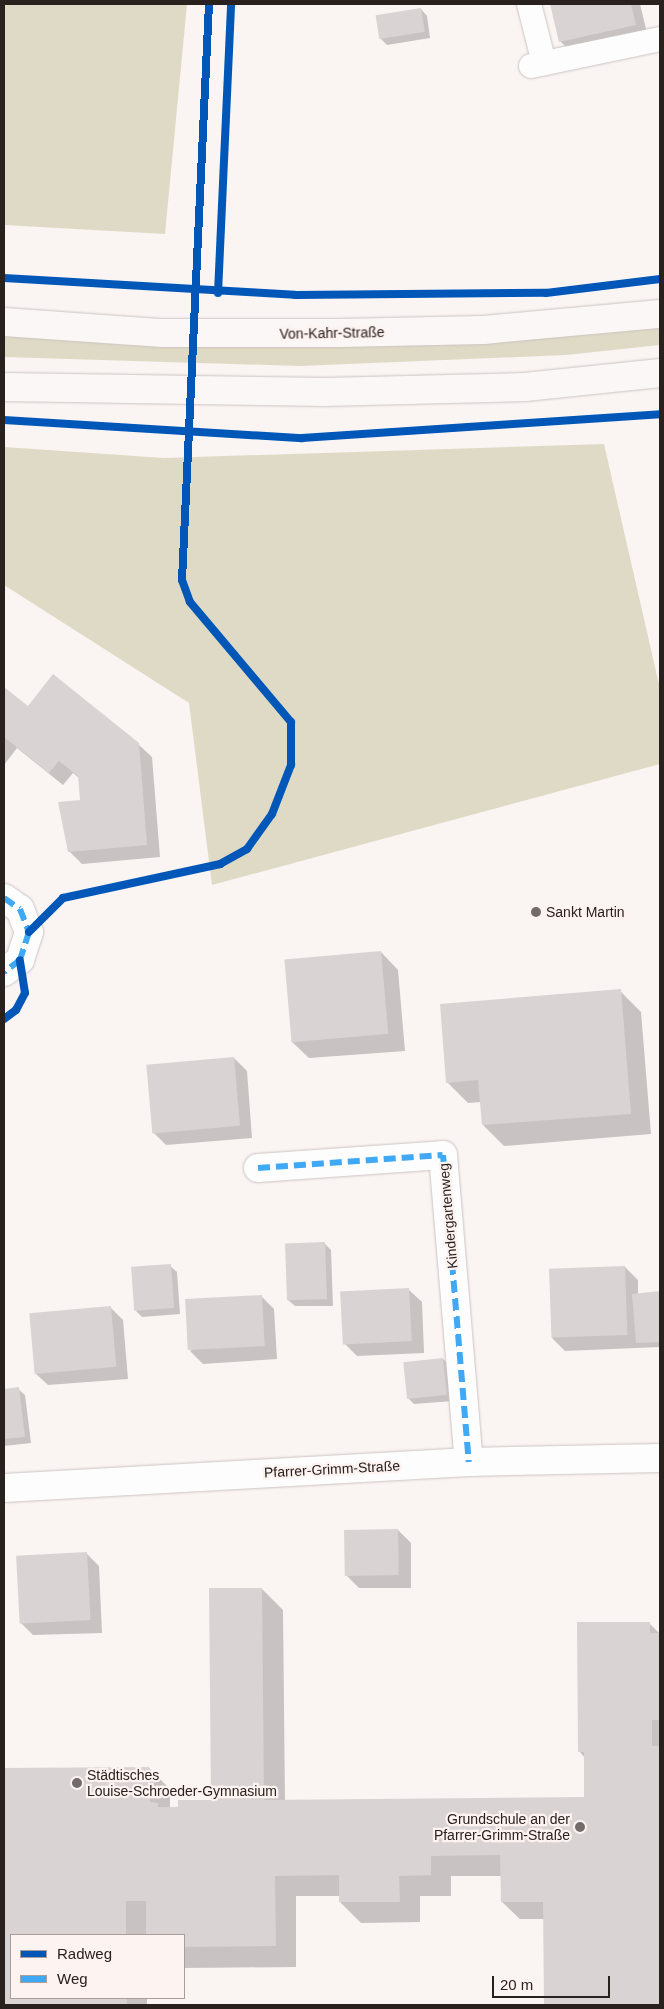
<!DOCTYPE html>
<html>
<head>
<meta charset="utf-8">
<style>
  body { margin:0 }
  #map { position:relative; width:664px; height:2009px; overflow:hidden; background:#faf4f3; font-family:Helvetica,sans-serif }
  div>[style] { position:absolute }
  [style*='--x'] { left:calc(var(--x)*1px); top:calc(var(--y)*1px); width:calc(var(--w)*1px); rotate:calc(var(--a)*1deg) }
  .green>* { inset:0; background:#dfdac5 }
  .shadow>* { inset:0; background:#0003 }
  .building>* { inset:0; background:#dad3d4; transform-origin:0 0 }
  .roads { filter:drop-shadow(0 0 1px #cbc4c2) drop-shadow(0 0 1px #cbc4c2) }
  .lane>* { height:24px; margin:-12px; padding:0 12px; transform-origin:12px; border-radius:12px; background:#fefdfd }
  .street>* { height:28px; margin:-14px; padding:0 14px; transform-origin:14px; border-radius:14px; background:#fefdfd }
  .secondary>* { height:28px; margin:-14px; padding:0 14px; transform-origin:14px; border-radius:14px; background:#faf7f6 }
  .quiet>* { height:6px; margin-top:-3px; transform-origin:0; background:repeating-linear-gradient(90deg,#3fa9f5 0 12px,transparent 0 18px) }
  .cycleway>* { height:8px; margin:-4px; padding:0 4px; transform-origin:4px; border-radius:4px; background:#0057b8 }
  .dots>* { width:14px; height:14px; translate:-50% -50%; box-sizing:border-box; border:2px solid #fdf3f0; border-radius:50% }
  span { translate:-50% -50%; white-space:nowrap; text-align:center; line-height:1.15; -webkit-text-stroke:4.5px #fdf3f0; paint-order:stroke }
  .street-label { font-size:14px; color:#29211e }
  .poi-label { font-size:14px; color:#29211e }
  .left { translate:0 -50%; text-align:left }
  .right { translate:-100% -50%; text-align:right }
  .frame { position:absolute; inset:0; border:5px solid #29211e; pointer-events:none }
  .legend { position:absolute; left:10px; top:1934px; width:175px; height:65px; box-sizing:border-box; background:#fdf3f0; border:1px solid #a89f9c; margin:0; padding:6px 9px; list-style:none; font-size:15px; color:#29211e }
  .legend li { display:flex; align-items:center; gap:10px; height:25px }
  .legend b { width:25px; border:1px solid #a89f9c }
  .scale { position:absolute; left:492px; top:1976px; width:118px; height:22px; box-sizing:border-box; border:2px solid #29211e; border-top:0; padding-left:6px; font-size:15px; line-height:18px; white-space:nowrap; color:#29211e; -webkit-text-stroke:4px #fdf3f0; paint-order:stroke }
</style>
</head>
<body>
<div id="map">
  <div class="green">
    <i style="clip-path:polygon(4px 4px,187px 4px,165px 234px,4px 225px)"></i>
    <i style="clip-path:polygon(660px 323px,660px 345px,566px 355px,300px 366px,4px 357px,4px 330px,303px 347px,566px 336px)"></i>
    <i style="clip-path:polygon(604px 444px,660px 689px,660px 764px,212px 885px,189px 703px,4px 585px,4px 447px,164px 458px)"></i>
  </div>
  <div class="shadow">
    <i style="clip-path:polygon(551px 4px,640px 4px,648px 37px,573px 54px,560px 41px)"></i>
    <i style="clip-path:polygon(421px 9px,427px 16px,430px 38px,387px 45px,380px 38px)"></i>
    <i style="clip-path:polygon(4px 690px,28px 708px,138px 744px,152px 757px,160px 857px,82px 864px,69px 851px,81px 801px,79px 778px,73px 773px,63px 785px,17px 748px,4px 765px)"></i>
    <i style="clip-path:polygon(381px 952px,398px 970px,405px 1051px,309px 1058px,291px 1041px)"></i>
    <i style="clip-path:polygon(620px 991px,641px 1012px,651px 1134px,504px 1146px,483px 1125px,481px 1102px,468px 1103px,447px 1082px)"></i>
    <i style="clip-path:polygon(234px 1058px,247px 1071px,252px 1138px,166px 1145px,153px 1132px)"></i>
    <i style="clip-path:polygon(325px 1244px,331px 1250px,333px 1306px,295px 1306px,288px 1300px)"></i>
    <i style="clip-path:polygon(170px 1266px,177px 1272px,180px 1314px,142px 1317px,136px 1311px)"></i>
    <i style="clip-path:polygon(625px 1267px,638px 1280px,638px 1295px,660px 1293px,660px 1347px,565px 1351px,552px 1338px)"></i>
    <i style="clip-path:polygon(409px 1290px,422px 1302px,424px 1353px,357px 1356px,344px 1343px)"></i>
    <i style="clip-path:polygon(261px 1296px,274px 1309px,277px 1359px,203px 1364px,190px 1351px)"></i>
    <i style="clip-path:polygon(110px 1307px,123px 1320px,128px 1379px,48px 1385px,35px 1373px)"></i>
    <i style="clip-path:polygon(443px 1359px,450px 1365px,453px 1401px,414px 1404px,408px 1398px)"></i>
    <i style="clip-path:polygon(18px 1389px,25px 1395px,31px 1443px,4px 1446px,4px 1390px)"></i>
    <i style="clip-path:polygon(398px 1530px,411px 1543px,411px 1588px,359px 1588px,346px 1575px)"></i>
    <i style="clip-path:polygon(87px 1554px,99px 1566px,102px 1633px,33px 1635px,20px 1622px)"></i>
    <i style="clip-path:polygon(262px 1589px,283px 1610px,285px 1801px,586px 1799px,585px 1758px,579px 1751px,649px 1623px,660px 1634px,660px 2005px,546px 2005px,545px 1919px,520px 1919px,502px 1902px,502px 1876px,451px 1876px,451px 1896px,420px 1896px,420px 1922px,361px 1923px,340px 1902px,340px 1896px,296px 1896px,296px 1967px,184px 1968px,184px 1935px,11px 1935px,11px 1998px,147px 1998px,147px 2005px,4px 2005px,8px 1890px,4px 1890px,4px 1769px,149px 1768px,170px 1789px,170px 1808px,212px 1801px)"></i>
  </div>
  <div class="building">
    <i style="clip-path:polygon(550px 4px,631px 4px,636px 25px,559px 42px)"></i>
    <i style="left:421px;top:8px;width:24px;height:46px;rotate:81deg"></i>
    <i style="clip-path:polygon(53px 674px,139px 743px,147px 845px,68px 852px,58px 802px,80px 800px,78px 776px,59px 761px,49px 773px,4px 737px,4px 687px,28px 706px)"></i>
    <i style="left:381px;top:951px;width:83px;height:97px;rotate:85deg"></i>
    <i style="clip-path:polygon(621px 989px,631px 1114px,482px 1125px,478px 1080px,446px 1083px,440px 1004px)"></i>
    <i style="left:234px;top:1057px;width:69px;height:88px;rotate:85deg"></i>
    <i style="left:325px;top:1242px;width:57px;height:40px;rotate:88deg"></i>
    <i style="left:171px;top:1264px;width:44px;height:40px;rotate:86deg"></i>
    <i style="left:625px;top:1266px;width:69px;height:76px;rotate:88deg"></i>
    <i style="left:409px;top:1288px;width:53px;height:69px;rotate:87deg"></i>
    <i style="clip-path:polygon(660px 1291px,660px 1342px,636px 1343px,632px 1294px)"></i>
    <i style="left:262px;top:1295px;width:51px;height:77px;rotate:87deg"></i>
    <i style="left:111px;top:1306px;width:61px;height:82px;rotate:85deg"></i>
    <i style="left:443px;top:1358px;width:37px;height:40px;rotate:84deg"></i>
    <i style="clip-path:polygon(19px 1387px,25px 1437px,4px 1439px,4px 1389px)"></i>
    <i style="left:398px;top:1529px;width:46px;height:54px;rotate:89deg"></i>
    <i style="left:87px;top:1552px;width:68px;height:71px;rotate:87deg"></i>
    <i style="clip-path:polygon(209px 1588px,262px 1588px,264px 1800px,584px 1797px,584px 1752px,578px 1752px,577px 1622px,650px 1622px,650px 1633px,660px 1633px,660px 1720px,652px 1720px,652px 1746px,660px 1746px,660px 2005px,544px 2005px,543px 1902px,501px 1902px,500px 1855px,431px 1856px,431px 1875px,399px 1876px,400px 1902px,339px 1902px,339px 1875px,275px 1876px,276px 1946px,184px 1947px,184px 1935px,146px 1935px,146px 1901px,126px 1901px,126px 1935px,11px 1935px,11px 1998px,127px 1998px,127px 2005px,4px 2005px,4px 1768px,149px 1767px,150px 1802px,158px 1803px,158px 1807px,178px 1807px,178px 1800px,211px 1800px)"></i>
  </div>
  <div class="roads">
    <div class="lane">
      <i style="--x:529;--y:4;--w:61;--a:75.7"></i>
      <i style="--x:531;--y:66;--w:132;--a:-11.8"></i>
    </div>
    <div class="street">
      <i style="--x:4;--y:898;--w:19;--a:35"></i>
      <i style="--x:20;--y:909;--w:25;--a:69"></i>
      <i style="--x:29;--y:932;--w:29;--a:108"></i>
      <i style="--x:20;--y:960;--w:20;--a:143"></i>
      <i style="--x:258;--y:1168;--w:185;--a:-4"></i>
      <i style="--x:443;--y:1155;--w:308;--a:85.2"></i>
      <i style="--x:4;--y:1488;--w:466;--a:-3.2"></i>
      <i style="--x:469;--y:1462;--w:191;--a:-1.2"></i>
    </div>
    <div class="secondary">
      <i style="--x:4;--y:322;--w:159;--a:4"></i>
      <i style="--x:163;--y:333;--w:176;--a:0"></i>
      <i style="--x:339;--y:333;--w:144;--a:-1.2"></i>
      <i style="--x:483;--y:330;--w:178;--a:-5.2"></i>
      <i style="--x:4;--y:387;--w:320;--a:0.9"></i>
      <i style="--x:324;--y:392;--w:201;--a:-1.4"></i>
      <i style="--x:525;--y:387;--w:136;--a:-5.9"></i>
    </div>
  </div>
  <div class="quiet">
    <i style="--x:4;--y:898;--w:19;--a:35"></i>
    <i style="--x:20;--y:909;--w:25;--a:69"></i>
    <i style="--x:29;--y:932;--w:29;--a:108"></i>
    <i style="--x:20;--y:960;--w:20;--a:143"></i>
    <i style="--x:258;--y:1168;--w:185;--a:-4"></i>
    <i style="--x:443;--y:1155;--w:308;--a:85.2"></i>
  </div>
  <div class="cycleway">
    <i style="--x:4;--y:278;--w:291;--a:3.3"></i>
    <i style="--x:295;--y:295;--w:251;--a:-0.5"></i>
    <i style="--x:546;--y:293;--w:115;--a:-7"></i>
    <i style="--x:218;--y:293;--w:289;--a:-87.4"></i>
    <i style="--x:4;--y:420;--w:299;--a:3.5"></i>
    <i style="--x:302;--y:438;--w:359;--a:-3.8"></i>
    <i style="--x:29;--y:932;--w:48;--a:-45"></i>
    <i style="--x:63;--y:898;--w:161;--a:-12.2"></i>
    <i style="--x:220;--y:864;--w:31;--a:-29"></i>
    <i style="--x:247;--y:849;--w:43;--a:-54.5"></i>
    <i style="--x:272;--y:814;--w:53;--a:-68.8"></i>
    <i style="--x:291;--y:765;--w:43;--a:-90"></i>
    <i style="--x:291;--y:722;--w:157;--a:-130.1"></i>
    <i style="--x:190;--y:602;--w:23;--a:-110"></i>
    <i style="--x:182;--y:580;--w:577;--a:-87.32"></i>
    <i style="--x:4;--y:1019;--w:15;--a:-37"></i>
    <i style="--x:16;--y:1010;--w:19;--a:-62"></i>
    <i style="--x:25;--y:993;--w:33;--a:-99"></i>
  </div>
  <div class="dots">
    <i style="left:536px;top:912px;background:#726b69"></i>
    <i style="left:77px;top:1783px;background:#726b69"></i>
    <i style="left:580px;top:1827px;background:#726b69"></i>
  </div>
  <div class="street-label">
    <span style="left:332px;top:333px;rotate:-1deg">Von-Kahr-Straße</span>
    <span style="left:448px;top:1216px;rotate:-95deg">Kindergartenweg</span>
    <span style="left:332px;top:1469px;rotate:-3deg">Pfarrer-Grimm-Straße</span>
  </div>
  <div class="poi-label">
    <span class="left" style="left:546px;top:912px">Sankt Martin</span>
    <span class="left" style="left:87px;top:1783px">Städtisches<br>Louise-Schroeder-Gymnasium</span>
    <span class="right" style="left:570px;top:1827px">Grundschule an der<br>Pfarrer-Grimm-Straße</span>
  </div>
  <div class="frame"></div>
  <ul class="legend">
  <li><b style="height:6px;background:#0057b8"></b>Radweg</li>
  <li><b style="height:6px;background:#3fa9f5"></b>Weg</li>
  </ul>
  <div class="scale">20 m</div>
</div>
</body>
</html>
